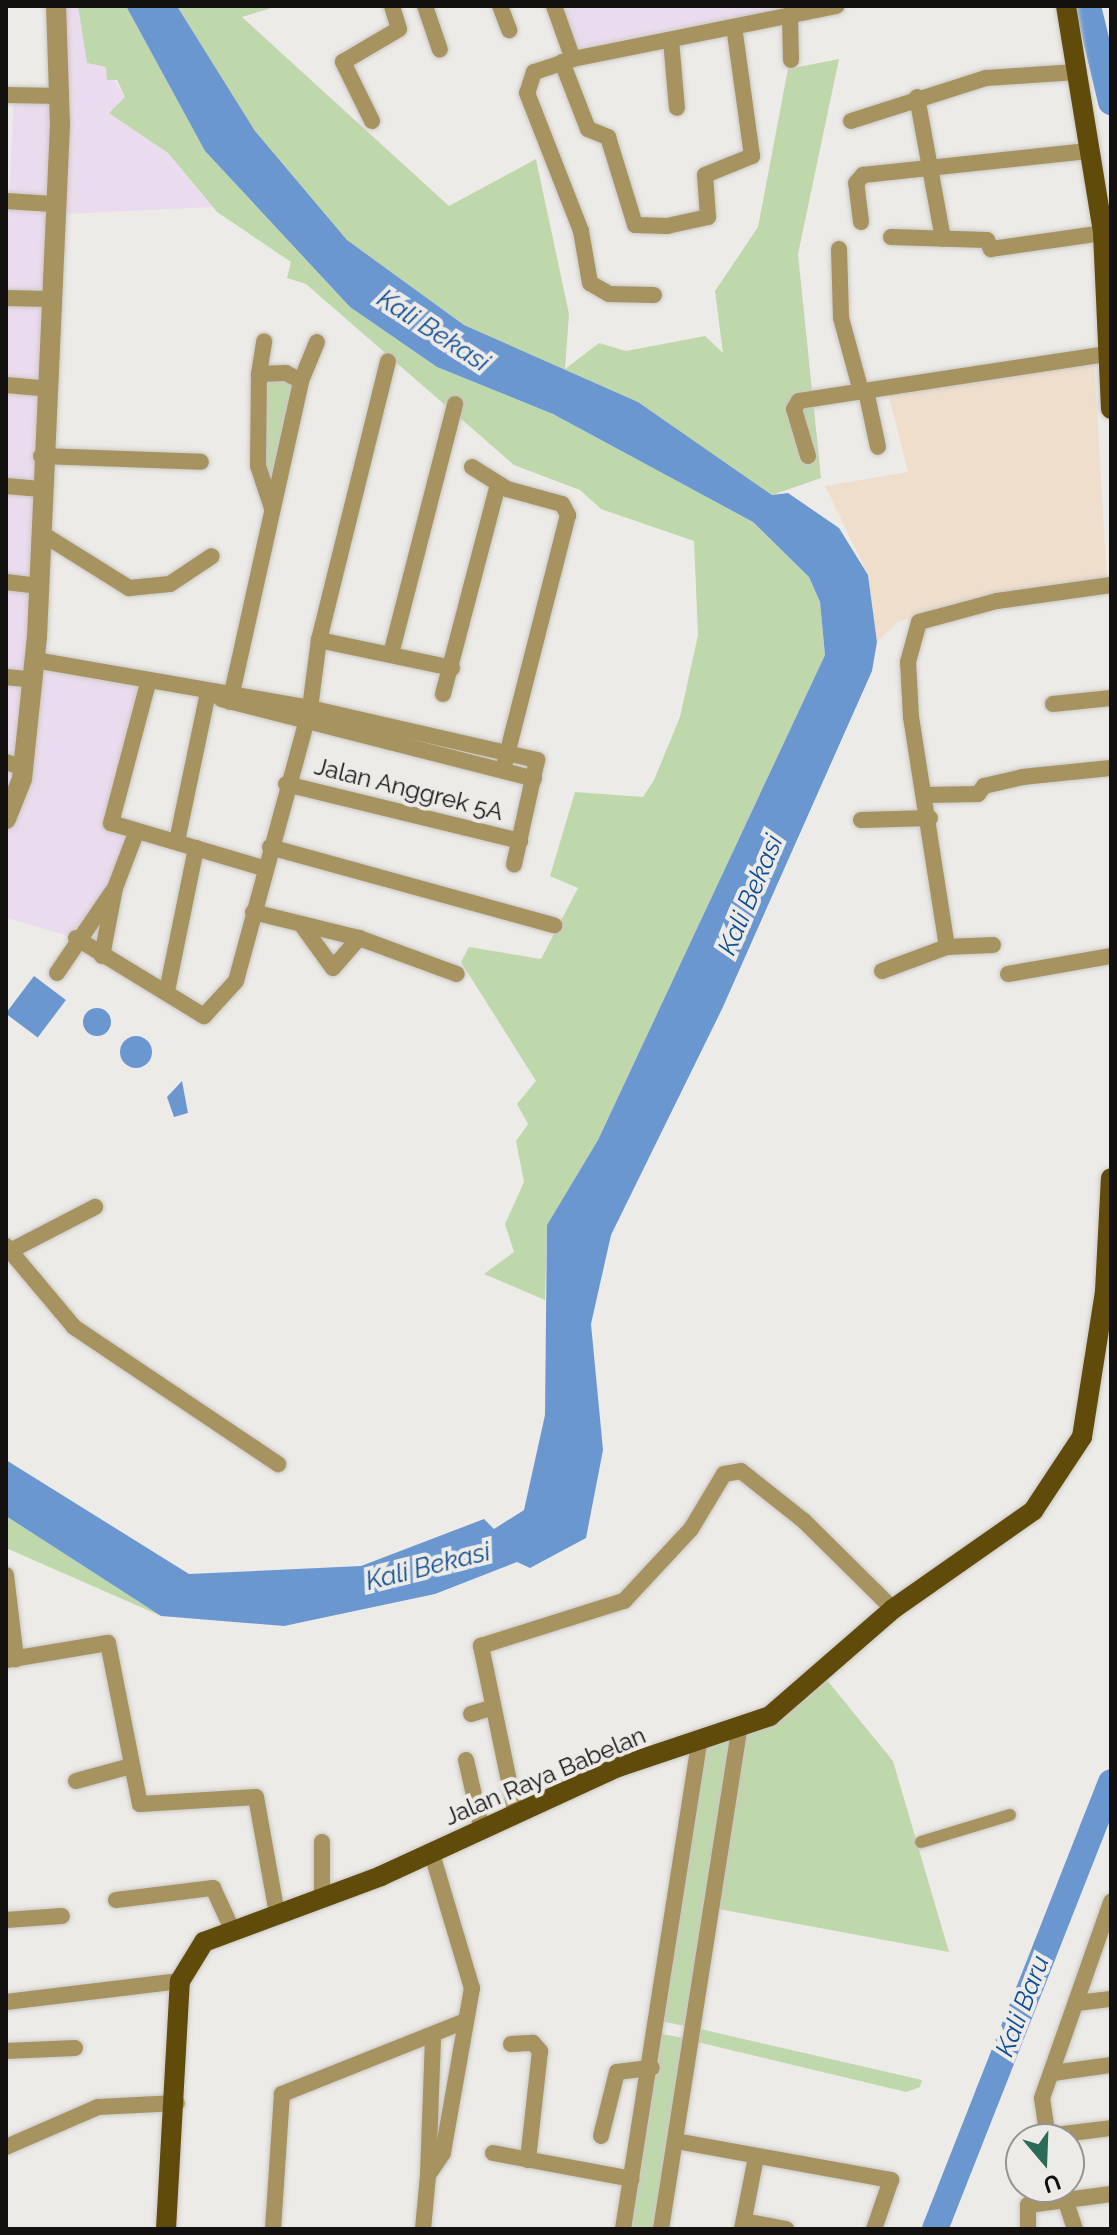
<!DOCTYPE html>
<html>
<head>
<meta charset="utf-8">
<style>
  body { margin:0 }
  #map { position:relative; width:1117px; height:2235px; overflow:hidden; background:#edebe7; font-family:Raleway,sans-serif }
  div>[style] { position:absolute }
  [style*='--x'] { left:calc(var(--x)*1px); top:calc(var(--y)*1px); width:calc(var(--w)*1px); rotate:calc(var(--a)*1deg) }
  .commercial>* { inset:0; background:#ebdbee }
  .industrial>* { inset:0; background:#f0decd }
  .green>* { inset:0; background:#bfd8ab }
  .water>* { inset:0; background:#6b97d1; transform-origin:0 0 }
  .round { border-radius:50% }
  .river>* { height:26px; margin:-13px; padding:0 13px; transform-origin:13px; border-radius:13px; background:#6b97d1 }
  .roads { filter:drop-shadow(0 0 2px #cac8c5) drop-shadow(0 0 2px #cac8c5) }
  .pedestrian>* { height:12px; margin:-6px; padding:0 6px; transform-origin:6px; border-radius:6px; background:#a69360 }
  .minor>* { height:16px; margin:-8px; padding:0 8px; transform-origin:8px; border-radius:8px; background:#a69360 }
  .tertiary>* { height:20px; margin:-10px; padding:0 10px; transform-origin:10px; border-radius:10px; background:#a69360 }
  .primary>* { height:20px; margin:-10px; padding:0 10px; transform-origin:10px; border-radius:10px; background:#604b0a }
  span { translate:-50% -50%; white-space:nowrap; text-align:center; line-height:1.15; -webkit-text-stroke:8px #edebe7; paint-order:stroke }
  .street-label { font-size:24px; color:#121110 }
  .water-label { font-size:26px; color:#104d93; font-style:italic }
  .frame { position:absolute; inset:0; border:8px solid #121110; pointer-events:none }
  .north { position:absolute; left:1005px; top:2123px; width:80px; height:80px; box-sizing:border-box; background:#edebe7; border:2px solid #959491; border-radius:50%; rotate:161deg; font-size:22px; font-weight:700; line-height:32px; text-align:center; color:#121110 }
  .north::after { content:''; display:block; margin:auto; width:28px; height:36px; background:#2c6b58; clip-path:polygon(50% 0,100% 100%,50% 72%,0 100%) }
</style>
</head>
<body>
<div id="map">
  <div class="commercial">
    <i style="clip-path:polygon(56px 6px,78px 6px,87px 63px,106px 67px,125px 97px,118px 117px,168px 153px,212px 207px,65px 214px,35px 660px,148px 683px,111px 822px,129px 827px,115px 888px,76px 938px,6px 918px,6px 264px,14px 95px,60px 95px)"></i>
    <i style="clip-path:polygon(561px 6px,793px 6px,574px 49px)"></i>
  </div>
  <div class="industrial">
    <i style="clip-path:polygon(1094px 360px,1107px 579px,947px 605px,898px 622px,877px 642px,868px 575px,825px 486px,908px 472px,888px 393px)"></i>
  </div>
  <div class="green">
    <i style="clip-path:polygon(78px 6px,126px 6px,205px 151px,350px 307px,437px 367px,553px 414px,753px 522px,809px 577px,820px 602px,825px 655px,598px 1140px,547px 1225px,545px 1300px,484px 1274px,514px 1252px,505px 1224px,524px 1182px,516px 1141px,528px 1124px,517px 1104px,536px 1081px,461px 962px,469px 947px,541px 959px,578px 888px,550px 876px,575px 792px,643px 797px,654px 780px,680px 717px,698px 635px,694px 541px,601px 509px,580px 490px,514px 465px,306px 284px,287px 278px,291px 262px,217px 212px,168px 153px,109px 113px,125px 97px,117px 80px,107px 80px,106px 67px,87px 63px)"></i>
    <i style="clip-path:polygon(177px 6px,278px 6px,242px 17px,449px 206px,536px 159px,569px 314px,565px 369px,599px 343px,626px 351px,705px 336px,723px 353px,715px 291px,758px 227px,788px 69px,839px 59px,798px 254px,821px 478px,772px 495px,638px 402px,464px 325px,347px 240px,255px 131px)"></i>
    <i style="clip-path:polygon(259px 374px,296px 375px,273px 510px,258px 466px)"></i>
    <i style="clip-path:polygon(6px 1516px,133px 1598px,161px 1616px,6px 1548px)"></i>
    <i style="clip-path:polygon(822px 1674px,893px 1761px,949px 1952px,713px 1908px,696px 2028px,922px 2080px,920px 2087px,906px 2092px,693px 2041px,661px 2229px,623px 2229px,658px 2033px,693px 2040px,695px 2028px,660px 2021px,699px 1744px,739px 1731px)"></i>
  </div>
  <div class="water">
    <i style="clip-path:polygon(126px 6px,177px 6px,255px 131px,347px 240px,464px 325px,638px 402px,772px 495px,788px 493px,839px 528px,868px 575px,877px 642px,872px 671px,722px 1009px,611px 1235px,591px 1324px,603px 1450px,586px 1538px,530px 1568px,517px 1562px,435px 1594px,284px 1626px,161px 1616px,6px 1516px,6px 1460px,189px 1574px,361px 1566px,484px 1519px,494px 1529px,524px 1510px,545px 1415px,547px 1225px,598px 1140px,825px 655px,820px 602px,809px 577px,753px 522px,553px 414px,437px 367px,350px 307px,205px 151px)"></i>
    <i style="left:34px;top:976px;width:40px;height:47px;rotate:37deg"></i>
    <i class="round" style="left:83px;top:1008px;width:28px;height:28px"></i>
    <i class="round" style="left:120px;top:1036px;width:32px;height:32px"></i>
    <i style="clip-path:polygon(182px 1081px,188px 1113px,174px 1117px,167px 1097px)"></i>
  </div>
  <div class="river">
    <i style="--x:1088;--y:6;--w:99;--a:76.5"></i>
    <i style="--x:935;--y:2229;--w:480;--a:-68.5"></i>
  </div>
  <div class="roads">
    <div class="pedestrian">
      <i style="--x:921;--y:1842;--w:93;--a:-16.9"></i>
    </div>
    <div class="minor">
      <i style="--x:425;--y:6;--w:46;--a:71.2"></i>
      <i style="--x:500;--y:6;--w:26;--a:69"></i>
      <i style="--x:554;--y:6;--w:56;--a:70.3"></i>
      <i style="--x:573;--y:59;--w:269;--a:-11.4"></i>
      <i style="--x:790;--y:16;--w:44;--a:88.7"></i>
      <i style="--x:671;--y:40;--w:68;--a:85"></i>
      <i style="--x:571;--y:60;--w:39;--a:162"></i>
      <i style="--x:534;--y:72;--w:22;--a:108"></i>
      <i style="--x:527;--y:93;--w:148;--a:68.6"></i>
      <i style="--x:581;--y:231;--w:53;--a:80.2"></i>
      <i style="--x:590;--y:283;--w:22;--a:30"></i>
      <i style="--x:609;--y:294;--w:45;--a:1.3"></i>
      <i style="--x:562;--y:62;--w:72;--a:68.8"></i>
      <i style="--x:588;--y:129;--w:22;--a:22"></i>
      <i style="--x:608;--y:137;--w:92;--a:72.9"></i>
      <i style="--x:635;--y:225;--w:32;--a:2"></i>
      <i style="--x:667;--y:226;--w:42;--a:-12.4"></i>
      <i style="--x:708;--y:217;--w:42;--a:-94.1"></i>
      <i style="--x:705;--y:175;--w:51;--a:-22"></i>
      <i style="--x:752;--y:156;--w:130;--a:-97.9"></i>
      <i style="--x:6;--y:95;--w:54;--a:1.1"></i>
      <i style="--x:917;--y:97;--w:144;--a:79.6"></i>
      <i style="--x:372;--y:121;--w:66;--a:-116.2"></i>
      <i style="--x:343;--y:62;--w:65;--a:-30.5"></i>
      <i style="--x:399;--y:29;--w:24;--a:-107"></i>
      <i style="--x:851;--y:121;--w:142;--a:-17.7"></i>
      <i style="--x:986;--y:78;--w:91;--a:-3.8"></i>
      <i style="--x:6;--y:201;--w:47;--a:3.7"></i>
      <i style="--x:861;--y:222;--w:39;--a:-97"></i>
      <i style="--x:856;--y:183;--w:11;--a:-49"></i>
      <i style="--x:863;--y:175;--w:226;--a:-6.1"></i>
      <i style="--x:891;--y:237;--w:96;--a:1.8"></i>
      <i style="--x:987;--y:240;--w:10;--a:66"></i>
      <i style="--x:991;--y:249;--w:113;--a:-8.1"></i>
      <i style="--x:839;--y:249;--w:69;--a:88.3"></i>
      <i style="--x:841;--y:318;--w:76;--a:74.7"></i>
      <i style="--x:6;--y:298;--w:42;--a:1.4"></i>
      <i style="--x:259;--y:374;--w:33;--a:-81"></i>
      <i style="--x:6;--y:385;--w:37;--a:5"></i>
      <i style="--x:866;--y:391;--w:57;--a:77.9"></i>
      <i style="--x:41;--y:456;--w:160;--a:2.1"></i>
      <i style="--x:808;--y:456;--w:49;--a:-106.6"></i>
      <i style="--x:794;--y:409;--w:9;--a:-58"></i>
      <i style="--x:799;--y:401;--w:312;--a:-8.7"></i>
      <i style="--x:472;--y:467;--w:41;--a:32.2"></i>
      <i style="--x:507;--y:489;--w:57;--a:15.3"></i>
      <i style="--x:562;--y:504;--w:13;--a:61"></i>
      <i style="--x:568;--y:515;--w:263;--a:104.3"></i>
      <i style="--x:6;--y:486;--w:35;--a:5"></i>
      <i style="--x:272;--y:508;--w:44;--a:-108.4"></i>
      <i style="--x:258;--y:466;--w:92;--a:-89.4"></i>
      <i style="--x:259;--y:374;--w:27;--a:-2"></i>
      <i style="--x:286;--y:373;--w:17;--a:28"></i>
      <i style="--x:41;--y:533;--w:104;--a:32"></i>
      <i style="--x:129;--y:588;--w:41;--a:-5.6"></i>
      <i style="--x:170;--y:584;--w:50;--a:-33.7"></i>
      <i style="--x:6;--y:582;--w:33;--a:7"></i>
      <i style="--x:319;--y:640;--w:136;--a:11.9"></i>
      <i style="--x:391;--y:654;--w:258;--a:-75.6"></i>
      <i style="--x:35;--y:660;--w:279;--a:9.9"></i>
      <i style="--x:310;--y:708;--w:233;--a:12.9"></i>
      <i style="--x:537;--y:760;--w:107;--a:102.4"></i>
      <i style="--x:6;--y:677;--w:27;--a:6"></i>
      <i style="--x:148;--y:683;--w:145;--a:104.8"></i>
      <i style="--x:111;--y:823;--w:159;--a:16.5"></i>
      <i style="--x:443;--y:694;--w:217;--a:-75.3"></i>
      <i style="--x:221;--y:699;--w:323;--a:14.3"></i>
      <i style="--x:230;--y:702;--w:329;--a:-77.5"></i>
      <i style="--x:301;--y:381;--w:42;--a:-67.7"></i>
      <i style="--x:1053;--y:704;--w:58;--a:-5.9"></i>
      <i style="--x:6;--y:762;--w:13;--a:18"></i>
      <i style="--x:286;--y:784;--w:241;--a:13.7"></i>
      <i style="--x:926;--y:795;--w:52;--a:-1.1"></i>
      <i style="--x:978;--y:794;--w:10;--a:-53"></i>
      <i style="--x:984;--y:786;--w:39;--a:-13"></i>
      <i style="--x:1022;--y:777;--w:89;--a:-5.8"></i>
      <i style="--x:861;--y:820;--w:69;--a:-1.7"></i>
      <i style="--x:177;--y:841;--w:151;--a:-78.2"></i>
      <i style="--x:270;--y:847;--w:295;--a:15.4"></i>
      <i style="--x:253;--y:912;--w:109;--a:13.8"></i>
      <i style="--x:359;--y:938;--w:104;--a:20.2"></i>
      <i style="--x:301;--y:924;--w:54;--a:54"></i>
      <i style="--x:333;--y:968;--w:40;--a:-49"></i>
      <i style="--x:76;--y:938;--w:150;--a:31.4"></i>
      <i style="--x:204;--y:1016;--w:47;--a:-47.6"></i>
      <i style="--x:236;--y:981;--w:283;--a:-74.8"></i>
      <i style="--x:310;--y:708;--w:69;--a:-82.5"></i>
      <i style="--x:319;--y:640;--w:287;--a:-76.1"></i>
      <i style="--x:947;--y:947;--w:233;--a:-98.9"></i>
      <i style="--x:911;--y:717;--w:55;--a:-93.1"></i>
      <i style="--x:908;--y:662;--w:41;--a:-74.6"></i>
      <i style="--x:919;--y:622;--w:81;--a:-15.1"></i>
      <i style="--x:997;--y:601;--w:115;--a:-8"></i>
      <i style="--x:102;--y:956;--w:69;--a:-79.2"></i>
      <i style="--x:115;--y:888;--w:59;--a:-69.1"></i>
      <i style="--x:882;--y:971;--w:69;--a:-20.3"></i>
      <i style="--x:947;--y:947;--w:46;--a:-2.5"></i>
      <i style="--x:57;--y:973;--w:98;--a:-55.8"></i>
      <i style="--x:1008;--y:974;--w:105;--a:-9.9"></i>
      <i style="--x:167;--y:991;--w:146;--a:-78.5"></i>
      <i style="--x:6;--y:1246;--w:106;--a:50"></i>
      <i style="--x:74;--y:1327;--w:246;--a:33.9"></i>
      <i style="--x:10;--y:1251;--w:96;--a:-27.4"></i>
      <i style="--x:6;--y:1575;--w:85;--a:83.2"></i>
      <i style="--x:6;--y:1660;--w:103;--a:-9.5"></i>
      <i style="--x:108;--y:1643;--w:164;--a:78.8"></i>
      <i style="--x:140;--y:1804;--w:116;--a:-3.5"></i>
      <i style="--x:256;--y:1797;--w:119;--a:79.8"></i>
      <i style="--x:471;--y:1714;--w:21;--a:-17"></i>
      <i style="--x:466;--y:1760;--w:72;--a:77.1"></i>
      <i style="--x:76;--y:1781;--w:57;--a:-15.3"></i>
      <i style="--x:516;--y:1815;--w:173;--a:-101.7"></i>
      <i style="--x:481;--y:1646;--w:150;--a:-17.5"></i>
      <i style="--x:624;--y:1601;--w:98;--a:-47.1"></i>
      <i style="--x:691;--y:1529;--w:64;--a:-59"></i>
      <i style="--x:724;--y:1474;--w:17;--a:-10"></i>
      <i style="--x:741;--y:1471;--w:80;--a:38.4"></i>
      <i style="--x:804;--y:1521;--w:125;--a:44.7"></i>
      <i style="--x:432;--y:1854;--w:140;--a:73.4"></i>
      <i style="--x:472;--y:1988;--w:168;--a:100"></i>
      <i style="--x:443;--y:2153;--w:27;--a:124"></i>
      <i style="--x:428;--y:2175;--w:138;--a:-87.9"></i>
      <i style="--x:322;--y:1898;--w:56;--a:-90"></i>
      <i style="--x:116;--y:1900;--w:98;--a:-7.1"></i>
      <i style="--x:213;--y:1888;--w:45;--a:65.1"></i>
      <i style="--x:6;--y:1920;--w:56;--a:-4.1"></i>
      <i style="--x:6;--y:2002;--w:175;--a:-6.9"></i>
      <i style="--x:1077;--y:2003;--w:34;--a:-7"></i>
      <i style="--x:511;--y:2044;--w:22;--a:-3"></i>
      <i style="--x:533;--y:2043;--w:11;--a:49"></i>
      <i style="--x:540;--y:2051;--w:110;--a:96.3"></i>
      <i style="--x:6;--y:2051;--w:69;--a:-2.5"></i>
      <i style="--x:1053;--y:2073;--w:59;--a:-7.9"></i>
      <i style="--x:601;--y:2136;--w:66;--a:-76"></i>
      <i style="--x:617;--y:2072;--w:35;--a:-7"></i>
      <i style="--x:1047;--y:2136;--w:64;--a:-7.1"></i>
      <i style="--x:1048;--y:2139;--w:41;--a:-98.3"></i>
      <i style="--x:1042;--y:2098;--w:208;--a:-70.6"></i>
      <i style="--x:676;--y:2141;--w:219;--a:10.3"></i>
      <i style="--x:891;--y:2180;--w:52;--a:109.1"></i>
      <i style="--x:6;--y:2147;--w:100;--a:-23.5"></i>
      <i style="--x:98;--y:2107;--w:79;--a:-2.9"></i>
      <i style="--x:493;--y:2153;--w:141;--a:10.6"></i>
      <i style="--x:1061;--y:2187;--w:44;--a:71.6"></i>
      <i style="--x:744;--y:2221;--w:43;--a:10.8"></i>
      <i style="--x:273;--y:2229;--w:135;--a:-86.2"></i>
      <i style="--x:282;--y:2094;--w:195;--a:-21.7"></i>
      <i style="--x:423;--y:2229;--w:54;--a:-84.7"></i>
      <i style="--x:623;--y:2229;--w:491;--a:-81.1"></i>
      <i style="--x:661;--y:2229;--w:504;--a:-81.1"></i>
      <i style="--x:742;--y:2229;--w:73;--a:-79"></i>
      <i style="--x:1028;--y:2229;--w:24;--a:-90"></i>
      <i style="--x:1028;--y:2205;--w:84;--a:-7.5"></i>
    </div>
    <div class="tertiary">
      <i style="--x:6;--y:819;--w:43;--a:-68.2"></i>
      <i style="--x:22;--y:779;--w:143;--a:-84"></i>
      <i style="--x:37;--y:637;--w:513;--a:-87.43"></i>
      <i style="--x:60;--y:125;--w:119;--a:-91.9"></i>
    </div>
    <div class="primary">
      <i style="--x:1066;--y:6;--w:230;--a:80.7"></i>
      <i style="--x:1103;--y:233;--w:176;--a:87.4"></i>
      <i style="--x:166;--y:2229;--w:248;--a:-86.8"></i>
      <i style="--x:180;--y:1981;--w:46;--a:-58.4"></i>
      <i style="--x:204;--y:1942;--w:189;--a:-20.4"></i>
      <i style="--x:381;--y:1876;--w:261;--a:-24.7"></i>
      <i style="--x:618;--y:1767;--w:160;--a:-18.5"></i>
      <i style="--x:770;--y:1716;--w:163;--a:-41"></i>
      <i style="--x:893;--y:1609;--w:171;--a:-35"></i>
      <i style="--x:1033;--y:1511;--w:89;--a:-56.5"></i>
      <i style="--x:1082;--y:1437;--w:148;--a:-81"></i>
      <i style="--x:1105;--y:1291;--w:113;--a:-87"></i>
    </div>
  </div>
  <div class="street-label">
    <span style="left:409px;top:789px;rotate:14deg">Jalan Anggrek 5A</span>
    <span style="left:545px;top:1776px;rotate:-23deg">Jalan Raya Babelan</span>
  </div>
  <div class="water-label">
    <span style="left:433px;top:331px;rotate:33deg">Kali Bekasi</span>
    <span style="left:751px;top:895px;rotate:-67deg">Kali Bekasi</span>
    <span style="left:428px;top:1567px;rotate:-14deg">Kali Bekasi</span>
    <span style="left:1023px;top:2006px;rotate:-69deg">Kali Baru</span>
  </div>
  <div class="frame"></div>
  <div class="north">U</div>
</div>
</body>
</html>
